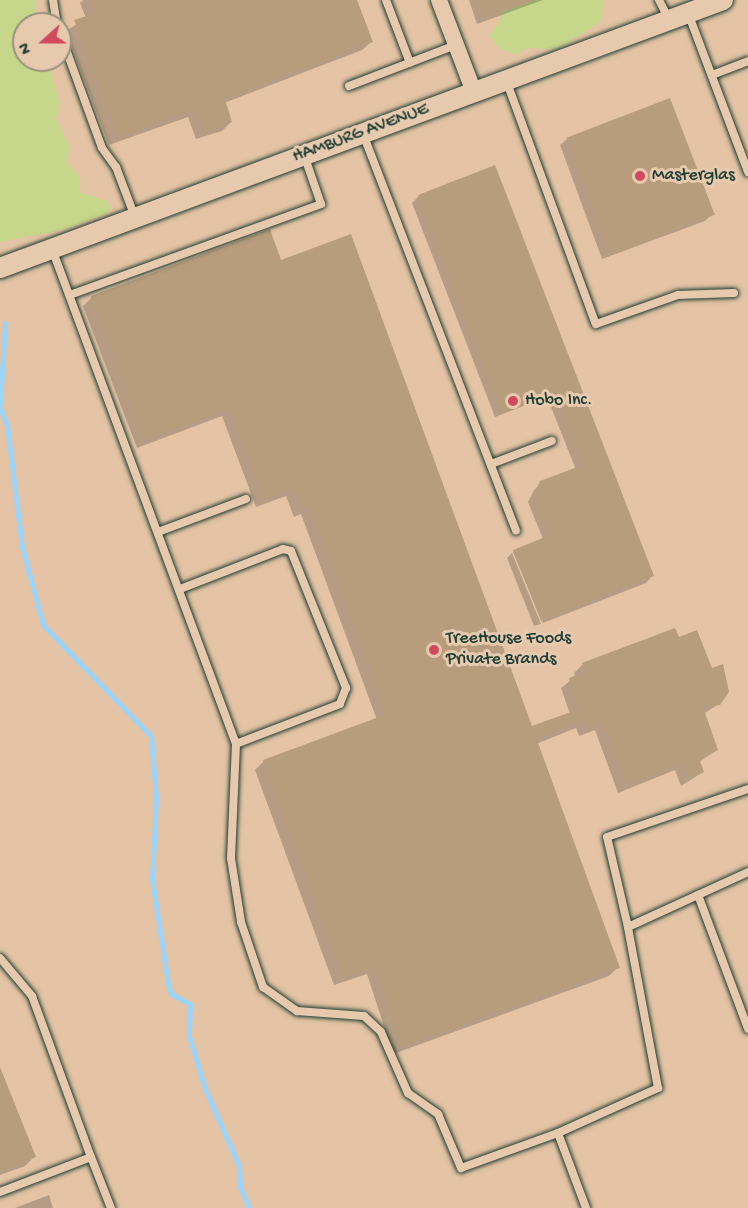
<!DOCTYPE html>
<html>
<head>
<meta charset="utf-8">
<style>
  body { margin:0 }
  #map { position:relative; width:748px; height:1208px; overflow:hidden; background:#e4c4a4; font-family:"Gochi Hand",sans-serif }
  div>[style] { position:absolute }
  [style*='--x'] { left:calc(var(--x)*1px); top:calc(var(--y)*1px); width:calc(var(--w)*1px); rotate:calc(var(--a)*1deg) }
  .green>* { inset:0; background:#c6d68a }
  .shadow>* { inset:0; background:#0003 }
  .stream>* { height:5px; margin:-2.5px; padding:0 2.5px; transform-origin:2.5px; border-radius:2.5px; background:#9bd5fb }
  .building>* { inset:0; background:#b79d7c; transform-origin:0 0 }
  .roads { filter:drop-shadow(0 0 2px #1f3d34) drop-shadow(0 0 2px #1f3d34) }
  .service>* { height:8px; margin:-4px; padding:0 4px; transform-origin:4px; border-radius:4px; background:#e7caae }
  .minor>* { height:16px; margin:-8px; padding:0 8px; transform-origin:8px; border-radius:8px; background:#e7caae }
  .tertiary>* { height:20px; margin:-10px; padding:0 10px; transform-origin:10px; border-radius:10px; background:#e7caae }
  .dots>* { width:16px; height:16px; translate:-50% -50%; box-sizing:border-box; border:3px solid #e7caae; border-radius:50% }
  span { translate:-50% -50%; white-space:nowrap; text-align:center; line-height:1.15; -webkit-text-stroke:6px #e7caae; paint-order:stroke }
  .street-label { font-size:18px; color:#1f3d34 }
  .poi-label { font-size:18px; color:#1f3d34 }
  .left { translate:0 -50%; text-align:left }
  .north { position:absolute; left:12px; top:12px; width:60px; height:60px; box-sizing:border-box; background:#e7caae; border:2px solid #97927d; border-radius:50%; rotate:249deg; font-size:16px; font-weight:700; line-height:24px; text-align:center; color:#1f3d34 }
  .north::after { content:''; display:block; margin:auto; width:21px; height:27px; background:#d1495b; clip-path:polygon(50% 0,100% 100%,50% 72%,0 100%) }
</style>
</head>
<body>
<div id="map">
  <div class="green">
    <i style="clip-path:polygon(0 0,36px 0,35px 24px,24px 24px,24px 60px,48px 60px,59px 102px,56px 119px,70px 148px,66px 162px,80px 177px,79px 192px,107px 201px,111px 207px,108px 213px,62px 230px,0 242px)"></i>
    <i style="clip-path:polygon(534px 0,604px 0,600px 22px,566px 44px,555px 49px,528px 48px,515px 55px,498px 48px,489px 35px,500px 21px,502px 12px)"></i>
  </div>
  <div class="shadow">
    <i style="clip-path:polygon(83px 0,355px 0,371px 42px,362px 50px,224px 103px,231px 122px,222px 131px,196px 139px,188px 117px,109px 145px,66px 31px,86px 18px,80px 3px)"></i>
    <i style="clip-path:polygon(469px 0,543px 0,477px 24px)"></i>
    <i style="clip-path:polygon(567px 139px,712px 214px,705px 221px,602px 259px,560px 145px)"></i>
    <i style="clip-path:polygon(494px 167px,652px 576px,646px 583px,543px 623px,513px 552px,543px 539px,528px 502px,534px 490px,541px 483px,576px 470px,547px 397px,495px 417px,412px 203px,419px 196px)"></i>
    <i style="clip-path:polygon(280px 262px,532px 728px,570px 714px,561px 688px,575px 677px,574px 673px,583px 664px,719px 704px,703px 714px,717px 750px,699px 762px,703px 772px,681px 786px,675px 770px,618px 793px,595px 730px,579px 736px,576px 728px,536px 744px,618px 967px,609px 976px,393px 1054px,367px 974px,334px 985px,255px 770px,264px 761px,377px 720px,301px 514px,294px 517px,286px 496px,256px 507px,222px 416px,137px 448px,83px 306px,92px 297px)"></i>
    <i style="clip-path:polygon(512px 553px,541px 624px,534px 626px,507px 558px)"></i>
    <i style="clip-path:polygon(0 1068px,34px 1157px,25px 1166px,0 1175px)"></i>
    <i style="clip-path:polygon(49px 1195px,53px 1208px,15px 1208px)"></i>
  </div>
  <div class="stream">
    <i style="--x:0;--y:404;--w:81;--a:-86.5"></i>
    <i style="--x:0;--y:408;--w:18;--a:68"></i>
    <i style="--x:7;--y:425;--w:123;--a:83"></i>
    <i style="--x:22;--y:547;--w:81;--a:74.9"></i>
    <i style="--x:43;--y:625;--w:155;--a:45.8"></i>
    <i style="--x:151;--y:736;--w:62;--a:85.4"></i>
    <i style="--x:156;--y:798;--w:81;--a:92.8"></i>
    <i style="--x:152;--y:879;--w:106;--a:81.3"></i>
    <i style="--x:168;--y:984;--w:10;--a:73"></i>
    <i style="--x:171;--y:994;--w:21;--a:28"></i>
    <i style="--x:190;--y:1004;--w:32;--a:92"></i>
    <i style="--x:189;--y:1036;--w:55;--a:73.2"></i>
    <i style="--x:205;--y:1089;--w:84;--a:66.2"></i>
    <i style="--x:239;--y:1166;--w:21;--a:87"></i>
    <i style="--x:240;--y:1187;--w:23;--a:67"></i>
  </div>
  <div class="building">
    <i style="clip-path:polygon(91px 0,357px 0,373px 42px,225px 99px,232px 122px,205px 132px,197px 109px,118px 137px,74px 20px,96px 13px)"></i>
    <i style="clip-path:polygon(477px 0,530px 0,530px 2px,484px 18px)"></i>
    <i style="left:670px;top:98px;width:125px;height:111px;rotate:69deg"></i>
    <i style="clip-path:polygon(495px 165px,654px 576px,541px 621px,513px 550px,550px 535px,534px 495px,540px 481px,583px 465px,554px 391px,502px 412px,418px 195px)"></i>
    <i style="clip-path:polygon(270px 229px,281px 260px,351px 234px,532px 726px,579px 709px,569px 678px,585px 672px,582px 663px,675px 628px,679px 637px,697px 630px,712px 668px,723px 664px,729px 692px,720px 705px,703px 707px,718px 750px,699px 758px,704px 772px,690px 779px,684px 763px,627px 785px,603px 722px,588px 728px,584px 720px,537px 740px,620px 968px,402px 1046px,375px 966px,343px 977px,263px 760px,387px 714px,310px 506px,303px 509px,295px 488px,265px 499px,230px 409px,145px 440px,91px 296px)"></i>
    <i style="clip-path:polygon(0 1067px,36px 1157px,0 1171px)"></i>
  </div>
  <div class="roads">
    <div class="service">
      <i style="--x:53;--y:0;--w:24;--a:81"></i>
      <i style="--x:386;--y:0;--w:67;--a:69.1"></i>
      <i style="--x:659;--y:0;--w:22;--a:63"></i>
      <i style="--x:688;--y:13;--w:170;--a:69.3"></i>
      <i style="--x:60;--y:33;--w:122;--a:69.9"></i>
      <i style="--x:102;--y:148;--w:24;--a:54"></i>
      <i style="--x:116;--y:167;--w:53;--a:69.2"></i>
      <i style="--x:712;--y:75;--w:39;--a:-21"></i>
      <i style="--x:506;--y:80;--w:260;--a:69.8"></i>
      <i style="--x:596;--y:324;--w:87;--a:-19.5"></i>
      <i style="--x:678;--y:295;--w:56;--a:-2"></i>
      <i style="--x:349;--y:86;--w:115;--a:-21"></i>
      <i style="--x:363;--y:134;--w:425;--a:68.9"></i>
      <i style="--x:52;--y:249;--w:528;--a:69.61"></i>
      <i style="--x:236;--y:744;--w:114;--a:92.5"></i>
      <i style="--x:231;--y:858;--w:65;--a:81.1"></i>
      <i style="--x:241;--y:922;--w:69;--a:71.3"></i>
      <i style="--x:263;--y:987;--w:42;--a:35.2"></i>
      <i style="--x:297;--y:1011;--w:67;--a:4.3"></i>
      <i style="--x:364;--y:1016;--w:23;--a:43"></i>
      <i style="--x:381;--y:1032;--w:67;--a:66.1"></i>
      <i style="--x:408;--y:1093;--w:37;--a:35"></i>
      <i style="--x:438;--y:1114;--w:59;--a:66.9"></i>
      <i style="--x:461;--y:1168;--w:103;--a:-19.8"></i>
      <i style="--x:70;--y:295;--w:267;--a:-19.9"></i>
      <i style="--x:321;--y:204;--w:52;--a:-109.1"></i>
      <i style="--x:491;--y:464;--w:65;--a:-20.7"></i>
      <i style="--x:158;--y:532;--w:94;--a:-20.6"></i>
      <i style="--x:180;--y:589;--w:110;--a:-21.2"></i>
      <i style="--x:283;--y:549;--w:8;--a:14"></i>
      <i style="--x:291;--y:551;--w:148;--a:68.1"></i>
      <i style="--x:346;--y:688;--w:17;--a:111"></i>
      <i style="--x:340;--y:704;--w:111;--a:159"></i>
      <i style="--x:698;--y:895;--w:143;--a:69.5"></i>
      <i style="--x:628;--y:927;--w:92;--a:-103.1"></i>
      <i style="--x:607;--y:837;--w:149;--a:-18.8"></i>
      <i style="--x:0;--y:958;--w:50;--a:49.9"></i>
      <i style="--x:32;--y:996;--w:171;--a:69.9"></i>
      <i style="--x:0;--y:1192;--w:97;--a:-21"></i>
      <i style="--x:91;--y:1157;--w:55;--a:68.6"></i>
      <i style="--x:586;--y:1208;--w:80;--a:-110.5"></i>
      <i style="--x:558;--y:1133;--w:110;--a:-24.2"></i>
      <i style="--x:658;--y:1088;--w:164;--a:-100.6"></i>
      <i style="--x:628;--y:927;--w:132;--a:-24.6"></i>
    </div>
    <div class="minor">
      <i style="--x:439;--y:0;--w:98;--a:69.2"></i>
    </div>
    <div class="tertiary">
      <i style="--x:0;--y:268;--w:771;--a:-20.34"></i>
    </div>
  </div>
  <div class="dots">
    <i style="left:640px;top:176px;background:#d1495b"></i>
    <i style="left:513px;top:401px;background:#d1495b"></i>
    <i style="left:434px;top:650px;background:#d1495b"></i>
  </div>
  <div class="street-label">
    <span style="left:361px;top:134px;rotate:-20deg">HAMBURG AVENUE</span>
  </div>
  <div class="poi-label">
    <span class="left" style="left:652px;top:176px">Masterglas</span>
    <span class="left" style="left:525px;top:401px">Hobo Inc.</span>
    <span class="left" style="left:446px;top:650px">TreeHouse Foods<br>Private Brands</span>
  </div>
  <div class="north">N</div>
</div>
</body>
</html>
